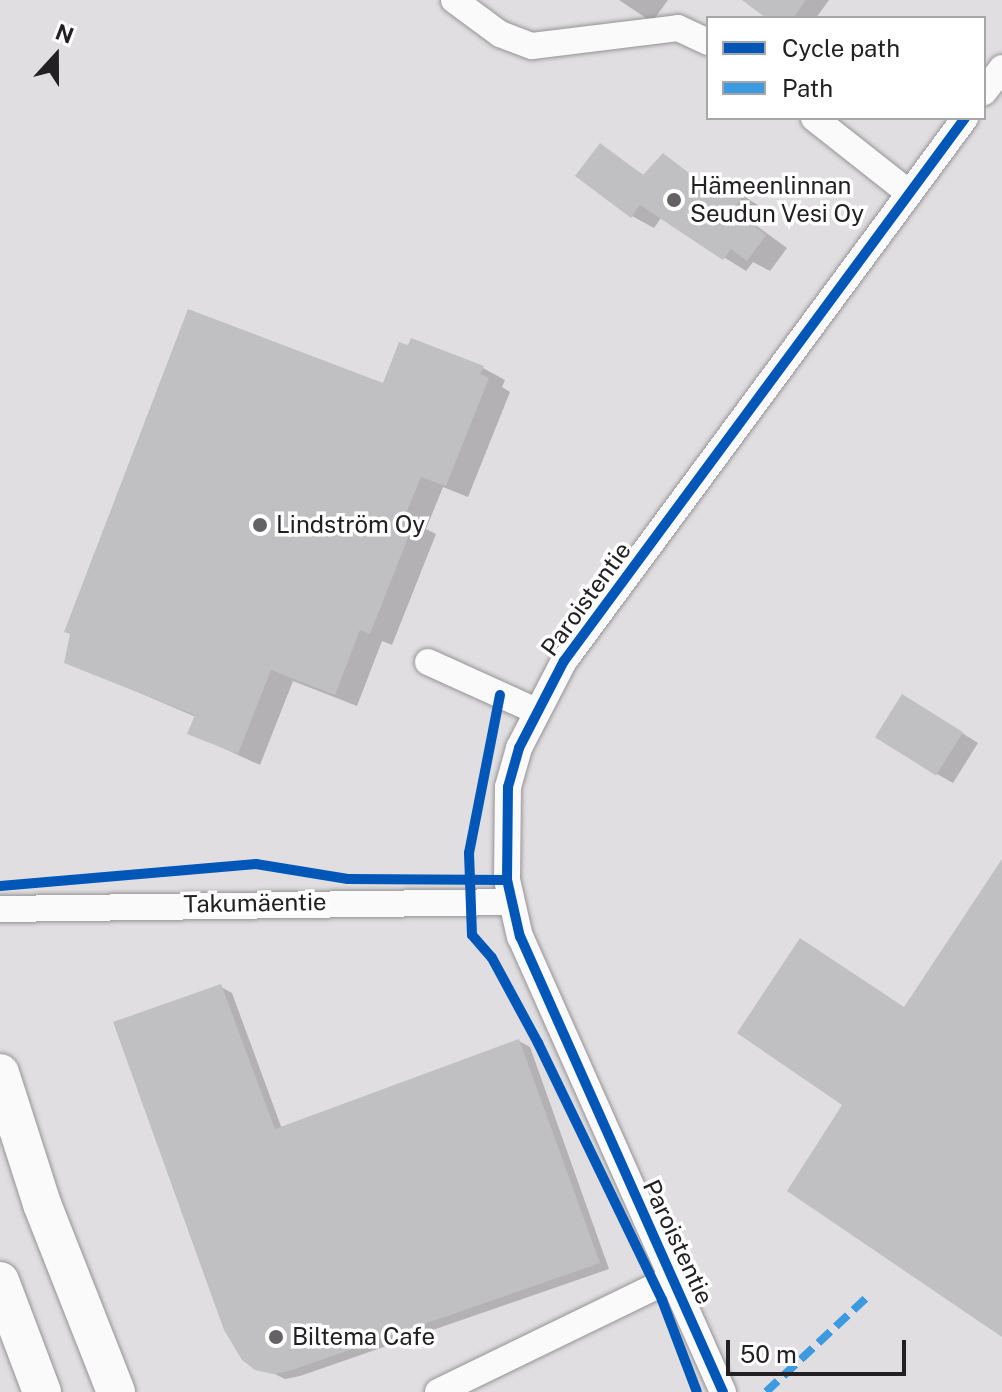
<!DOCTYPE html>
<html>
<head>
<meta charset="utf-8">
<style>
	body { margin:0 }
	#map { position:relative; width:1002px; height:1392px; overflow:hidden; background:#e0dee0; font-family:"Public Sans",sans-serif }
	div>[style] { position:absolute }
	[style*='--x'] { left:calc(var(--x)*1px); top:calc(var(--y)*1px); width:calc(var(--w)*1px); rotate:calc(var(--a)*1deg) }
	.shadow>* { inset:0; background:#0003 }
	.building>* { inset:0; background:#c0bfc1; transform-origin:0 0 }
	.roads { filter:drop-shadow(0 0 2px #969496) drop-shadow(0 0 2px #969496) }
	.minor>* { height:26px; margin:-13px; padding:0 13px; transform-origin:13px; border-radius:13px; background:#fafafa }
	.highway>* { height:38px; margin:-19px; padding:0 19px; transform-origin:19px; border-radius:19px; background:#fafafa }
	.quiet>* { height:8px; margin-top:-4px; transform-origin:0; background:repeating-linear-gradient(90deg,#3c9be0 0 16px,transparent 0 24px) }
	.cycleway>* { height:10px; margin:-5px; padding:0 5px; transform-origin:5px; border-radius:5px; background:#0057b8 }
	.dots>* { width:22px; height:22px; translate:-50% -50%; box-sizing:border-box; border:4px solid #fff; border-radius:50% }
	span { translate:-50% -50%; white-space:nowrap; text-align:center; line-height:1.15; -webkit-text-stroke:7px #fff; paint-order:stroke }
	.poi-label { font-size:24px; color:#222022 }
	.left { translate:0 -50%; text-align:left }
	.street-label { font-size:24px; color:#222022 }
	.legend { position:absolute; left:706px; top:16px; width:280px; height:104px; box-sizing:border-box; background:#fff; border:2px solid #a7a6a7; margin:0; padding:10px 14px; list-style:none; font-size:24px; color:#222022 }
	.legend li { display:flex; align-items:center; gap:16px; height:40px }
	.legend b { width:40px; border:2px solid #a7a6a7 }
	.north { position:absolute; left:16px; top:16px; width:80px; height:80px; -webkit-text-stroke:6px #fff; paint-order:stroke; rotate:21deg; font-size:22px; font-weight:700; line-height:32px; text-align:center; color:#222022 }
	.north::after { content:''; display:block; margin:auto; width:28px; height:36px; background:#222022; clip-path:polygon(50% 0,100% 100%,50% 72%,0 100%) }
	.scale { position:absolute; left:726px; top:1340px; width:180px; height:36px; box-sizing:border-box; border:4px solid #222022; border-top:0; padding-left:10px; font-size:24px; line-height:28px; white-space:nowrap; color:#222022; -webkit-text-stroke:6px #fff; paint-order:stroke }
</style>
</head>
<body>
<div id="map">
	<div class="shadow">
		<i style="clip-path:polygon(619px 0,668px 0,652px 22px)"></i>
		<i style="clip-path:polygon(763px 0,829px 0,816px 18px,769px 18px)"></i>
		<i style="clip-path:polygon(600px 146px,645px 176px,663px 156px,714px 190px,720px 181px,764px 209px,754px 224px,787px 248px,770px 271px,753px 262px,746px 271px,661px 218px,654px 228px,632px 216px)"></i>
		<i style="clip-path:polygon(483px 368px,505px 380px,502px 387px,510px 392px,468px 497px,443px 487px,426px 529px,436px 534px,392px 645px,382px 641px,357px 706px,293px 681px,260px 765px,190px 733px,196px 717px,67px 662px,72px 634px,384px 385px)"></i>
		<i style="clip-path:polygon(919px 706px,978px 743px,953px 783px,937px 774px)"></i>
		<i style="clip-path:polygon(221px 987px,232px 993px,282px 1129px,519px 1041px,530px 1047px,609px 1269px,300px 1376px,285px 1379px,256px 1365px)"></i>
	</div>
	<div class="building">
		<i style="clip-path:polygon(742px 0,806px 0,793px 18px,766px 18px)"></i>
		<i style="clip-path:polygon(600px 143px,643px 175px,663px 153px,711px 190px,720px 178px,744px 195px,733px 210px,766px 235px,747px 261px,731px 249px,723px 260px,640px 205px,631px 218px,575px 176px)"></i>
		<i style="clip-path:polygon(188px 309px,383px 383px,399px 342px,408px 345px,411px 338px,484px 366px,480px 374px,489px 378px,446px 486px,421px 477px,405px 516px,415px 520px,370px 634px,360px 630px,335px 695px,271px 670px,238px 754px,187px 734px,195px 715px,64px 663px,70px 634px,64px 632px)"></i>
		<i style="left:902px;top:694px;width:72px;height:51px;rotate:32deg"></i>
		<i style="clip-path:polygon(1002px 859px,1002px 1337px,787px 1191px,842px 1105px,737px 1033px,800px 938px,904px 1007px)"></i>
		<i style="clip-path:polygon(221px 984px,275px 1129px,519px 1039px,600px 1263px,289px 1371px,273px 1374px,255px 1370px,242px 1360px,224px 1330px,113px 1022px)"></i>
	</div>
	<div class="roads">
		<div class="minor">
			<i style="--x:454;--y:0;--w:57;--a:36.5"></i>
			<i style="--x:500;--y:34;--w:34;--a:21"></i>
			<i style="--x:532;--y:46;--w:147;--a:-7"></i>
			<i style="--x:678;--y:28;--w:33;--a:25"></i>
			<i style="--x:984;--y:92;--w:30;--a:-53"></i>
			<i style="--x:814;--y:118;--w:121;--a:38.3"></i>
			<i style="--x:428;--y:662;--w:119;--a:24.4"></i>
			<i style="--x:0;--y:909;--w:511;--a:-0.78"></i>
			<i style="--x:438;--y:1392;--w:261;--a:-25.9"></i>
			<i style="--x:723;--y:1392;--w:498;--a:-114"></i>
			<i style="--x:520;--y:937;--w:58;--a:-102.8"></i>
			<i style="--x:507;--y:880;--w:93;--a:-89.4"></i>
			<i style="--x:508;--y:787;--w:41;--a:-74.2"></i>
			<i style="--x:519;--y:748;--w:98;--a:-62.7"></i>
			<i style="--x:564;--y:661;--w:675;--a:-53.55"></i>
		</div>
		<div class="highway">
			<i style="--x:0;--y:1073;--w:138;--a:72.2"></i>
			<i style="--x:42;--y:1204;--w:202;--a:68.5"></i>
			<i style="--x:0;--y:1281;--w:119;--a:69.3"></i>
		</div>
	</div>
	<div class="quiet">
		<i style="--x:766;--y:1392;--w:139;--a:-43.2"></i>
	</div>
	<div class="cycleway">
		<i style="--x:500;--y:695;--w:161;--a:101.1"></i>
		<i style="--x:469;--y:853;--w:82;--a:87.9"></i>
		<i style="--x:472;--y:935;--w:30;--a:49"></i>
		<i style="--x:492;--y:958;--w:97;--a:61.6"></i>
		<i style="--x:538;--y:1043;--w:285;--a:64.2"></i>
		<i style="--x:662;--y:1300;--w:98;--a:69.2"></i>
		<i style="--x:0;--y:886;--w:257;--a:-4.9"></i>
		<i style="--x:256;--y:864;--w:93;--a:9.3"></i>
		<i style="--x:348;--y:879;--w:159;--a:0.4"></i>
		<i style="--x:723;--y:1392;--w:498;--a:-114"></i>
		<i style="--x:520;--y:937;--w:58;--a:-102.8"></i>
		<i style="--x:507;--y:880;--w:93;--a:-89.4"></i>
		<i style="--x:508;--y:787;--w:41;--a:-74.2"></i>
		<i style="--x:519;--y:748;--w:98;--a:-62.7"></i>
		<i style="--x:564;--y:661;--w:675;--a:-53.55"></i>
	</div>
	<div class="dots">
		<i style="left:674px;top:200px;background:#646264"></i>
		<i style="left:260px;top:525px;background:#646264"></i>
		<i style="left:276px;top:1337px;background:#646264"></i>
	</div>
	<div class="poi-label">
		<span class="left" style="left:690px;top:200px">Hämeenlinnan<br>Seudun Vesi Oy</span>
		<span class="left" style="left:276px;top:525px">Lindström Oy</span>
		<span class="left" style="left:292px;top:1337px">Biltema Cafe</span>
	</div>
	<div class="street-label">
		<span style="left:586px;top:599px;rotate:-54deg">Paroistentie</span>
		<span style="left:255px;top:903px;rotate:-1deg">Takumäentie</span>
		<span style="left:678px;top:1242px;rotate:65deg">Paroistentie</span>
	</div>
	<ul class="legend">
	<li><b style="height:10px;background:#0057b8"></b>Cycle path</li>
	<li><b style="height:10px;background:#3c9be0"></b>Path</li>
	</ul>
	<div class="north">N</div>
	<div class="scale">50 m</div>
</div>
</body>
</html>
